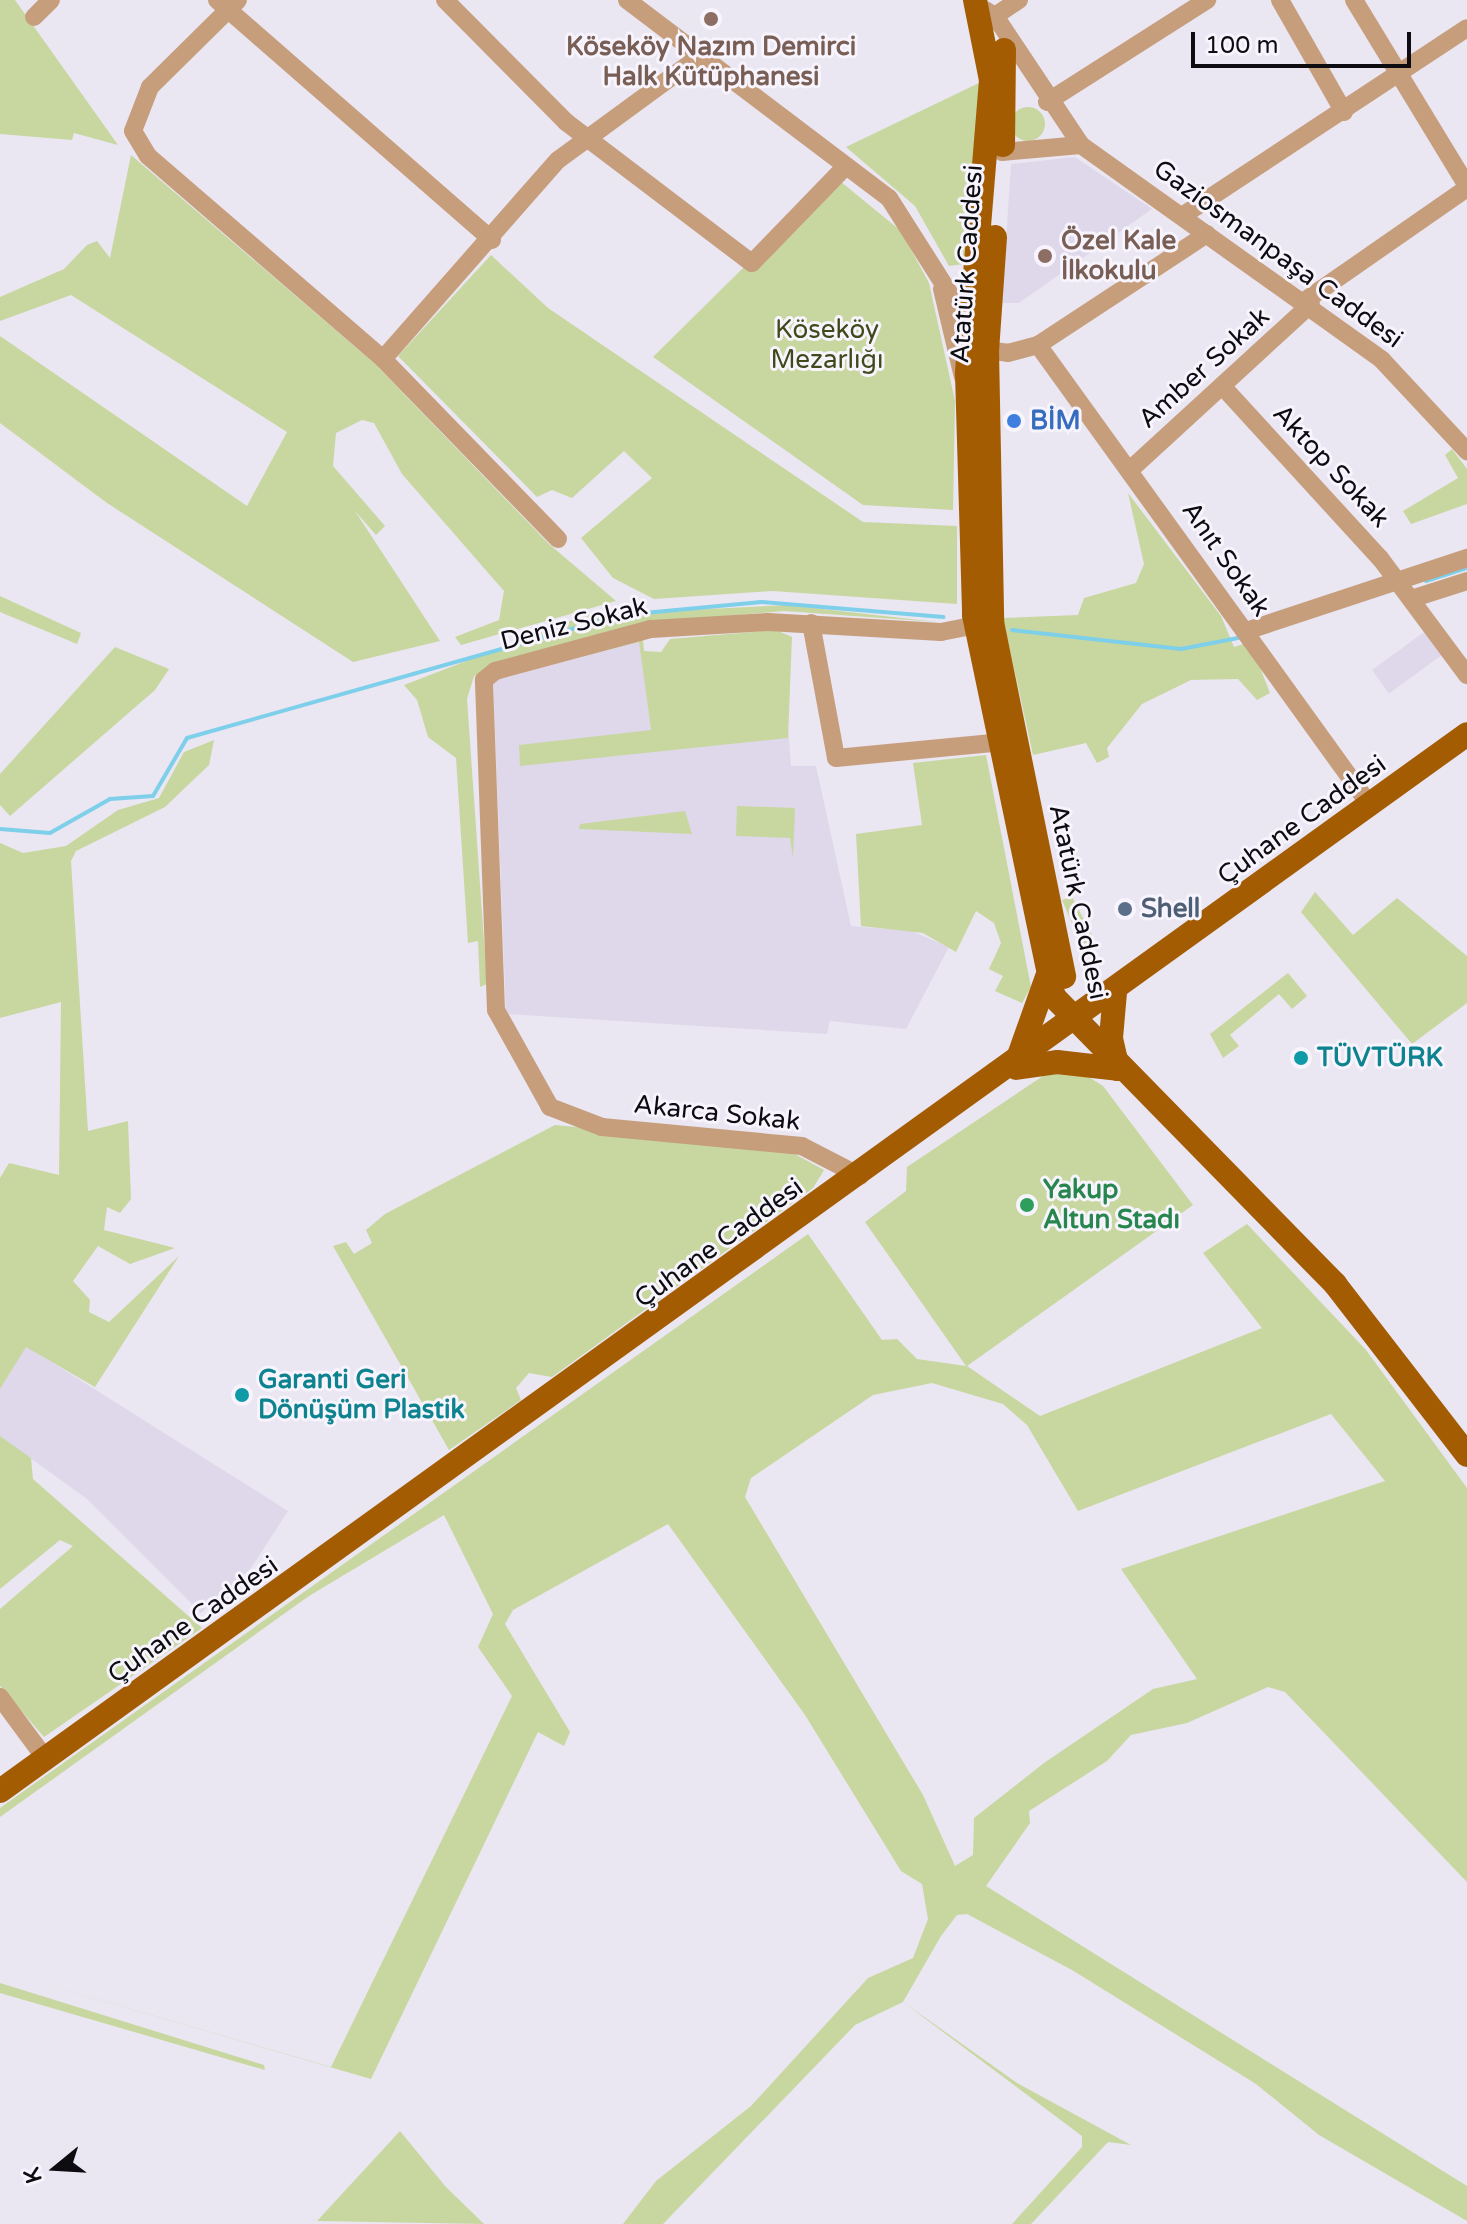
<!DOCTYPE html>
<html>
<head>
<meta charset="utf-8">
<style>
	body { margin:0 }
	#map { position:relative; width:1467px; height:2224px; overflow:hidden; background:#eae6f2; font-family:"Varela Round",sans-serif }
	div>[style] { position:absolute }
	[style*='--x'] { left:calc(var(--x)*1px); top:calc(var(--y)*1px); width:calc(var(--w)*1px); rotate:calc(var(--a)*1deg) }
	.built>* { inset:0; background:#dfd8eb; transform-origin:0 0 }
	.green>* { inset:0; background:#c8d79f }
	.round { border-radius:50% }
	.stream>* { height:4px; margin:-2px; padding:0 2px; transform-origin:2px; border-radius:2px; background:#7dcfea }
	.minor>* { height:18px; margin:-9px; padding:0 9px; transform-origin:9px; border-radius:9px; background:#c69e7c }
	.major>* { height:24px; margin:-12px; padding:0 12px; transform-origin:12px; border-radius:12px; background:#a45c03 }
	.dots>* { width:22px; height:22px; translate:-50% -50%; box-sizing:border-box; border:4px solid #f7f4fd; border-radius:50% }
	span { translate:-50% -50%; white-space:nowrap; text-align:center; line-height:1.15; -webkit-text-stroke:6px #f7f4fd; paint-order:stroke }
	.education-label { font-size:26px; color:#785e54; font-weight:700 }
	.left { translate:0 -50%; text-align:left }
	.street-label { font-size:26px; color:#0d0c10 }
	.park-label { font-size:26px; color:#3f4a1a }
	.shop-label { font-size:26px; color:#366cbe; font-weight:700 }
	.service-label { font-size:26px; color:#4e5e75; font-weight:700 }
	.culture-label { font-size:26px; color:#0d838f; font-weight:700 }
	.leisure-label { font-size:26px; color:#27864d; font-weight:700 }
	.north { position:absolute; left:16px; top:2128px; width:80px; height:80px; -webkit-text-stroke:6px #f7f4fd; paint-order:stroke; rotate:252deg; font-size:22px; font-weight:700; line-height:32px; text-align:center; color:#0d0c10 }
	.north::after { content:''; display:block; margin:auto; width:28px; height:36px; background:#0d0c10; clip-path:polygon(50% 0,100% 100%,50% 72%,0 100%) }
	.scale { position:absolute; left:1191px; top:32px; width:220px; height:36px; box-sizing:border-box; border:4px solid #0d0c10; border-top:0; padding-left:10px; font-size:24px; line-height:28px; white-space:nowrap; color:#0d0c10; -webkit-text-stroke:6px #f7f4fd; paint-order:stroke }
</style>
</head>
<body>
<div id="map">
	<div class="built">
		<i style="clip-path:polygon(1075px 157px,1152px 209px,1019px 303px,1002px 303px,1011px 164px)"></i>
		<i style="left:1427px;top:630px;width:29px;height:68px;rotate:54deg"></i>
		<i style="clip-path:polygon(639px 637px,651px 730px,788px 727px,791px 766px,816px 766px,851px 926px,911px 931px,949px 947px,906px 1029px,830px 1021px,827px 1034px,506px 1014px,493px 679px)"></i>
		<i style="clip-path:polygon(26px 1346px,288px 1511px,251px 1568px,201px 1613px,87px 1499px,0 1436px,0 1389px)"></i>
	</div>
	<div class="green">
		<i style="clip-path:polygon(0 0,15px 0,118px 145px,74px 133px,72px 140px,0 134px)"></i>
		<i style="clip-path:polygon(981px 82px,964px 264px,949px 266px,915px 206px,846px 147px)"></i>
		<i class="round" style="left:1011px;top:107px;width:34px;height:34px"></i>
		<i style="clip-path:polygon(131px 155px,375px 364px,549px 544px,616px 601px,461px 645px,455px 637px,499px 620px,504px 591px,402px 474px,374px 423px,362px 420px,336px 433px,333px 466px,385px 526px,376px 535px,355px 511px,440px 641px,353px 662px,107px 503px,0 423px,0 336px,247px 506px,287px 432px,71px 295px,0 321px,0 297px,64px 269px,87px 245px,97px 241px,110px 258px)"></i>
		<i style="clip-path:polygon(835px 177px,901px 231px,929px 283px,955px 401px,953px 510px,863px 505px,653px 357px)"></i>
		<i style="clip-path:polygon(491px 255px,548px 308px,863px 522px,957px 526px,957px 604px,773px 591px,654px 599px,613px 578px,581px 538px,652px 478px,624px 451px,572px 498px,552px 490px,537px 497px,398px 356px)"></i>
		<i style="clip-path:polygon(1452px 449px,1467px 469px,1467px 504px,1411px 524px,1403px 511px,1458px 478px,1445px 455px)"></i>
		<i style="clip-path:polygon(1128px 493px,1221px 616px,1234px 647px,1250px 642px,1270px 693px,1257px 700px,1238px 679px,1191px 680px,1142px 704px,1107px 748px,1109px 757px,1097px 763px,1086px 743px,1033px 755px,1003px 618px,1078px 615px,1084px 598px,1136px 583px,1144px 564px)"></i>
		<i style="clip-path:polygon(0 596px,81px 633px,77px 644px,0 612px)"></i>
		<i style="clip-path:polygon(787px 605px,937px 622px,784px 611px,635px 624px,474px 676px,467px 699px,487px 984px,480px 987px,478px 941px,468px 943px,456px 758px,428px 737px,417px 700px,404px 685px,586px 615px)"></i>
		<i style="clip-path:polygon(776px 630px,792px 637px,788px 738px,520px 766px,519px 745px,651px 730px,639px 642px,493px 679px,626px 637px,643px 639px,644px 651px,661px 652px,670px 639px)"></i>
		<i style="clip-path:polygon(115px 647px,169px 669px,155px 690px,10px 816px,0 805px,0 774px)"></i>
		<i style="clip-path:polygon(214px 740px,209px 765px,165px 807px,76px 851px,71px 861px,88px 1131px,128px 1121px,131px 1199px,120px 1213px,107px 1207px,104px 1230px,175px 1248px,130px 1264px,98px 1246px,73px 1281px,90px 1300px,89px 1312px,109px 1322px,179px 1256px,95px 1387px,26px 1347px,0 1389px,0 1178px,9px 1163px,59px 1175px,61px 1002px,0 1018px,0 843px,23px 853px,66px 846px,118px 810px,159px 798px,184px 752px)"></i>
		<i style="clip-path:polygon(986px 755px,1031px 987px,1022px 1003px,995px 991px,1003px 976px,989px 969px,1001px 943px,994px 923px,976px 911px,956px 952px,923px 933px,861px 926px,856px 834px,922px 825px,913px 763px)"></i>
		<i style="clip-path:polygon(737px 806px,795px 808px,793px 858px,790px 838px,736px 836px)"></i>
		<i style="clip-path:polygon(685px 811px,692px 834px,579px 829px,580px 824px)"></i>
		<i style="clip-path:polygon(1315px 892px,1353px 935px,1397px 898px,1467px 956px,1467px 1003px,1412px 1044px,1301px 912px)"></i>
		<i style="clip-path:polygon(1072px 897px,1092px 935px,1085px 953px,1062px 900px)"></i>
		<i style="clip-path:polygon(1288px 973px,1307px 996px,1292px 1009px,1279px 994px,1230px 1035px,1239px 1046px,1223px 1058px,1210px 1034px)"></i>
		<i style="clip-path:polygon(evenodd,1049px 1072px,1084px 1074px,1103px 1086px,1193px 1205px,967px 1366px,1040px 1416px,1262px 1328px,1203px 1253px,1247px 1224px,1366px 1350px,1467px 1488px,1467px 1882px,1285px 1692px,1268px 1687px,1187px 1723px,1131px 1735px,1107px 1761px,1029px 1811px,1030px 1823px,986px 1886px,1467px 2186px,1467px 2221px,1319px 2135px,1256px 2084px,1072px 1970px,967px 1914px,957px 1915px,941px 1936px,903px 2002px,1017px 2083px,1131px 2145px,1108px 2142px,1031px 2224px,1012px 2224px,1082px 2147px,1082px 2136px,903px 2002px,855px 2025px,663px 2224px,623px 2224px,656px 2181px,751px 2106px,868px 1978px,913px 1958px,928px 1919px,922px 1884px,901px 1871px,805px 1715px,668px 1524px,513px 1610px,505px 1624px,570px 1732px,564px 1746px,538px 1732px,371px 2079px,0 1971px,331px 2067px,512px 1696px,478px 1647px,493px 1614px,444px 1515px,309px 1596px,0 1817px,0 1808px,808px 1234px,882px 1340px,897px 1339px,917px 1359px,966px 1366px,865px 1222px,906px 1191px,907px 1167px,1049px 1072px,932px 1383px,1003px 1404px,1027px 1425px,1078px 1511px,1331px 1414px,1385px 1481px,1121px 1569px,1197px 1679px,1153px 1689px,1044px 1763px,974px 1818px,973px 1855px,955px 1866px,923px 1795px,745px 1497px,751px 1478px,873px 1395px,932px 1383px)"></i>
		<i style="clip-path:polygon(555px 1125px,782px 1147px,824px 1170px,813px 1188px,552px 1377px,529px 1373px,516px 1388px,521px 1400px,449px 1450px,333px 1246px,346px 1242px,354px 1254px,372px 1243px,366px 1230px,385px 1214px)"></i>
		<i style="clip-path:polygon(0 1436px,31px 1458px,33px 1479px,202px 1628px,44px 1737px,0 1686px,0 1609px,73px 1546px,60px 1540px,0 1589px)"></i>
		<i style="clip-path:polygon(0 1983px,264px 2065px,265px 2070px,0 1993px)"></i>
		<i style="clip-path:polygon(400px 2131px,445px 2186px,484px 2224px,317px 2221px)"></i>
	</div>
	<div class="stream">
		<i style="--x:1426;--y:581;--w:43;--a:-17.6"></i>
		<i style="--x:1012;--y:630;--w:170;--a:6.4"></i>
		<i style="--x:1181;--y:649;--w:58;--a:-10.9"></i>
		<i style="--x:0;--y:829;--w:50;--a:4.6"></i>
		<i style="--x:50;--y:833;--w:69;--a:-29.5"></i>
		<i style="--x:110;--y:799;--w:43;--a:-4"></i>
		<i style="--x:153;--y:796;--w:67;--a:-59.6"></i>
		<i style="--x:187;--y:738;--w:453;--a:-15.8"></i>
		<i style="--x:623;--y:615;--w:139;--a:-5.4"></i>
		<i style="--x:761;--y:602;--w:183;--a:4.7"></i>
	</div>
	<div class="minor">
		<i style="--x:217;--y:0;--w:365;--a:41.1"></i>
		<i style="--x:238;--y:0;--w:124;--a:135.3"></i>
		<i style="--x:150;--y:87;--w:47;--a:111.1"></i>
		<i style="--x:133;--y:131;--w:29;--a:59"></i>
		<i style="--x:148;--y:156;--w:311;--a:40.8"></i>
		<i style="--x:383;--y:359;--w:265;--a:-48.7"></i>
		<i style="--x:558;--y:160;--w:171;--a:-36.2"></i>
		<i style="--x:445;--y:0;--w:172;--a:45.2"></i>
		<i style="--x:566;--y:122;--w:233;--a:37.2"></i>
		<i style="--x:752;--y:263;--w:135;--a:-45.9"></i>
		<i style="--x:627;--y:0;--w:328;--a:37.1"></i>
		<i style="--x:889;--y:198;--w:120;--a:57.6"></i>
		<i style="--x:953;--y:299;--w:32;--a:13"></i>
		<i style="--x:1280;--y:0;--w:129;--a:60.3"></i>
		<i style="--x:1354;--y:0;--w:218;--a:58.7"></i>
		<i style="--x:985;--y:10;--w:12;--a:31"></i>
		<i style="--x:995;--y:16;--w:29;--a:-34"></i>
		<i style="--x:995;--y:16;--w:155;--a:56.3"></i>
		<i style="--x:1081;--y:145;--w:370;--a:35.5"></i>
		<i style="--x:1382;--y:360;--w:125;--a:47"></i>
		<i style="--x:34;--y:17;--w:24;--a:-45"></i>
		<i style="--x:1047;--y:102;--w:190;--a:-32.5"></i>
		<i style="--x:1002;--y:152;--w:79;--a:-5.1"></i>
		<i style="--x:1182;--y:216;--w:341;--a:-33.4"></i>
		<i style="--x:942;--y:289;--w:90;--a:76.6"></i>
		<i style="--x:1306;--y:300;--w:196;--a:-34.8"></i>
		<i style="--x:1038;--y:345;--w:566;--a:54.2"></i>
		<i style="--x:977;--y:349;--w:31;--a:7"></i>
		<i style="--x:1008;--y:353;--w:31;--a:-15"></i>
		<i style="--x:1038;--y:345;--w:202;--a:-33.3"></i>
		<i style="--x:383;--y:359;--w:251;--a:45.8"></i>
		<i style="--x:1224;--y:388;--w:231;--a:47.5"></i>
		<i style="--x:1380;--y:558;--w:146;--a:53.4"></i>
		<i style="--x:1131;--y:469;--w:244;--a:-42.5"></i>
		<i style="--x:1411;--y:599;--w:59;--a:-17.8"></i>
		<i style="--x:811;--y:623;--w:137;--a:79.5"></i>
		<i style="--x:836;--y:758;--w:178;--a:-5.5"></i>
		<i style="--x:1246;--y:631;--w:233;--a:-18.3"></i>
		<i style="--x:860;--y:1176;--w:65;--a:-152.7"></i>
		<i style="--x:802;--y:1146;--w:201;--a:-174.6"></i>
		<i style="--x:602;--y:1127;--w:56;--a:-159"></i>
		<i style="--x:550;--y:1107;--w:111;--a:-119.1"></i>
		<i style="--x:496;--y:1010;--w:330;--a:-92.1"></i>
		<i style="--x:484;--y:680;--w:14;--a:-39"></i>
		<i style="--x:495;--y:671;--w:162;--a:-15.1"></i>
		<i style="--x:651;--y:629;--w:117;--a:-3.4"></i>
		<i style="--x:768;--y:622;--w:173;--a:3.3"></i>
		<i style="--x:941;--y:632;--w:46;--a:-11.3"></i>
		<i style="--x:0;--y:1697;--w:76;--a:53.6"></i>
	</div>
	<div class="major">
		<i style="--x:975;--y:0;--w:82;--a:78.7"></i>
		<i style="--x:991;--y:80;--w:295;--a:94.7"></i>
		<i style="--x:967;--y:374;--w:241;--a:88.3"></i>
		<i style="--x:974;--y:615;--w:390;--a:78.2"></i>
		<i style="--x:1054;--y:997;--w:402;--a:45.6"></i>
		<i style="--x:1335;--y:1284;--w:216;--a:52.3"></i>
		<i style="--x:1003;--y:145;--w:95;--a:-89.4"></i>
		<i style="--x:995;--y:237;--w:113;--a:94"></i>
		<i style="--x:987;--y:350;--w:272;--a:88.9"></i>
		<i style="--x:992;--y:622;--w:362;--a:78.5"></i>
		<i style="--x:1016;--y:1064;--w:92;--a:-70.4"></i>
		<i style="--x:1016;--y:1068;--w:41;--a:-8.3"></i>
		<i style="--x:1057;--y:1062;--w:61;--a:6.5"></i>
		<i style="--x:1118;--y:1069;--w:32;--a:-103"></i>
		<i style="--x:1111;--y:1038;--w:46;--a:-85"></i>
		<i style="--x:0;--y:1791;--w:1808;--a:-35.77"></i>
	</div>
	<div class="dots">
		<i style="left:711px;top:19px;background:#8d6e63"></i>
		<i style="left:1045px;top:256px;background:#8d6e63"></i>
		<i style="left:1014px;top:421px;background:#3f7fe0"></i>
		<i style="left:1125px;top:909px;background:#5c6f8a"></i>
		<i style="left:1301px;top:1058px;background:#0f9aa8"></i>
		<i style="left:1027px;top:1205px;background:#2e9e5b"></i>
		<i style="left:242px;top:1395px;background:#0f9aa8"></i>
	</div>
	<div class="education-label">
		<span style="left:711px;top:62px">Köseköy Nazım Demirci<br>Halk Kütüphanesi</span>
		<span class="left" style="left:1061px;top:256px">Özel Kale<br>İlkokulu</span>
	</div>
	<div class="street-label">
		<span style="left:1278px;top:254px;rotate:36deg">Gaziosmanpaşa Caddesi</span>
		<span style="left:967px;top:264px;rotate:-86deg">Atatürk Caddesi</span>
		<span style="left:1204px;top:368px;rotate:-42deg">Amber Sokak</span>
		<span style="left:1331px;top:466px;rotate:47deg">Aktop Sokak</span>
		<span style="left:1226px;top:559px;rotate:55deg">Anıt Sokak</span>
		<span style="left:574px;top:624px;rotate:-14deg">Deniz Sokak</span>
		<span style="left:1302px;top:820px;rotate:-36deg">Çuhane Caddesi</span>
		<span style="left:1078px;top:902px;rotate:78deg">Atatürk Caddesi</span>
		<span style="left:717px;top:1113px;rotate:6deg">Akarca Sokak</span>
		<span style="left:719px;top:1243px;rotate:-36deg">Çuhane Caddesi</span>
		<span style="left:193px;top:1620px;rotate:-35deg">Çuhane Caddesi</span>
	</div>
	<div class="park-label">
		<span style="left:827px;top:345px">Köseköy<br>Mezarlığı</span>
	</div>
	<div class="shop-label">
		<span class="left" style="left:1030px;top:421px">BİM</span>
	</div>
	<div class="service-label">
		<span class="left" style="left:1141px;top:909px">Shell</span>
	</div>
	<div class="culture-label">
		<span class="left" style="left:1317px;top:1058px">TÜVTÜRK</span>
		<span class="left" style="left:258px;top:1395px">Garanti Geri<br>Dönüşüm Plastik</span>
	</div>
	<div class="leisure-label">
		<span class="left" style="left:1043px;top:1205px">Yakup<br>Altun Stadı</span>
	</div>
	<div class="north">K</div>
	<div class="scale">100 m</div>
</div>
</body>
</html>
